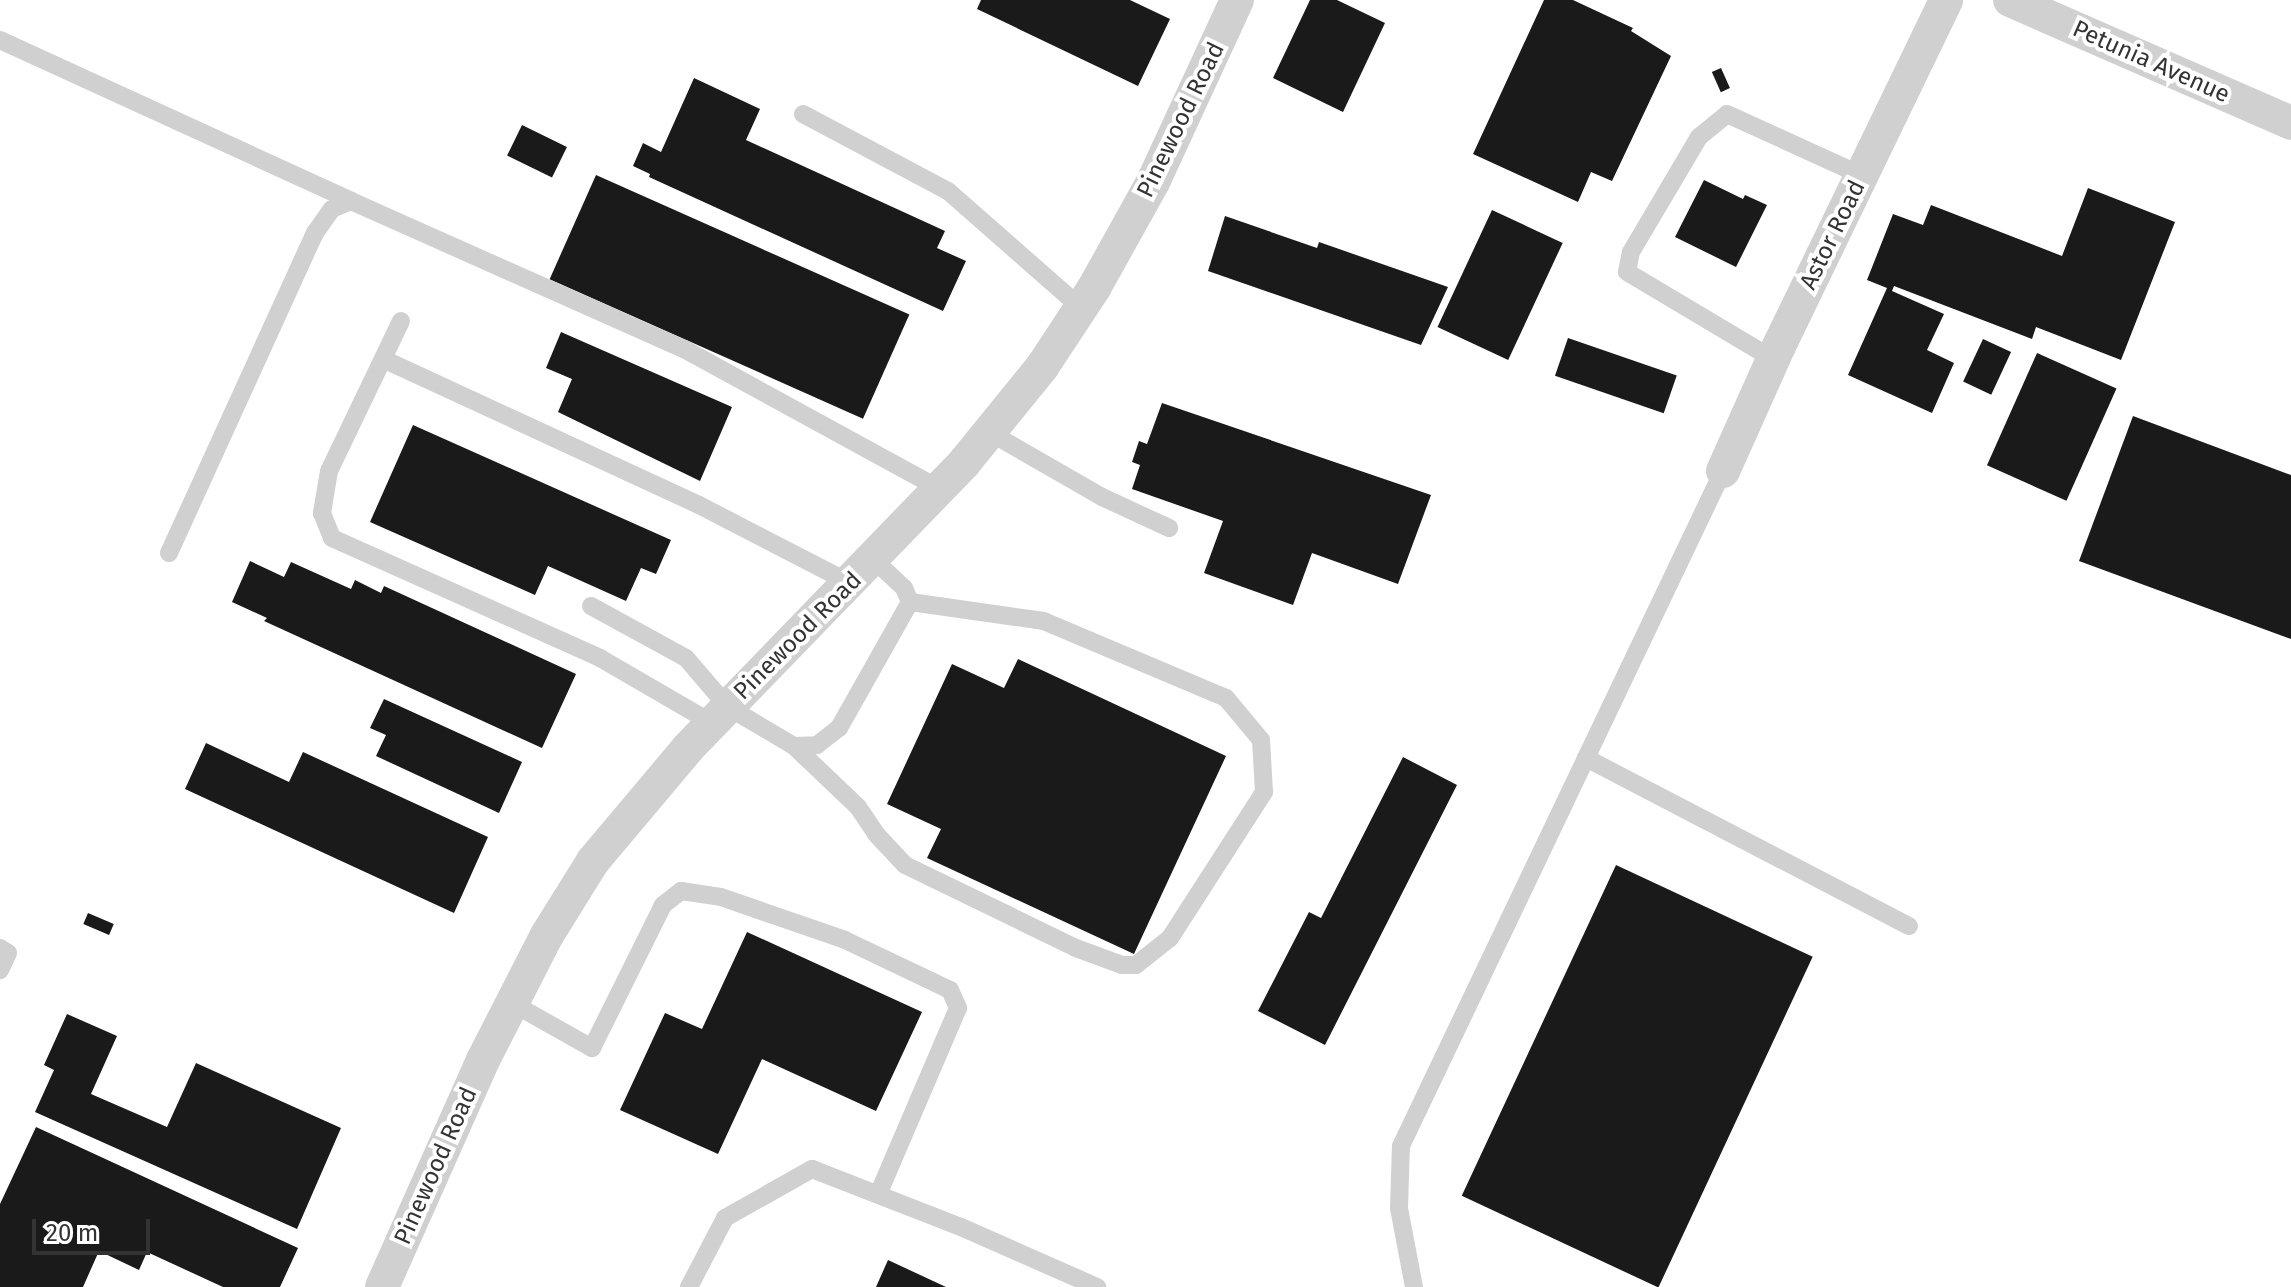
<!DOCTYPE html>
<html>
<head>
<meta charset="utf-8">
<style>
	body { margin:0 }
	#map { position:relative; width:2291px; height:1287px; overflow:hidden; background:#fff; font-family:"Fira Sans",sans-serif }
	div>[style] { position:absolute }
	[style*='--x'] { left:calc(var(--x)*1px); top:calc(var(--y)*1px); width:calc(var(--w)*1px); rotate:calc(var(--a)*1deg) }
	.building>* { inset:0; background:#1a1a1a; transform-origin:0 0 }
	.lane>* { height:18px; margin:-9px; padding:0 9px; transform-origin:9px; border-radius:9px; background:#d0d0d0 }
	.street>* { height:34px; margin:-17px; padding:0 17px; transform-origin:17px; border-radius:17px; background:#d0d0d0 }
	span { translate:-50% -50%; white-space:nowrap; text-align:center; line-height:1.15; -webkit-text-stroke:8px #fff; paint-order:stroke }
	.street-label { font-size:24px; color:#333 }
	.scale { position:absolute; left:32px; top:1219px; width:118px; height:36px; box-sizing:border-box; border:4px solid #333; border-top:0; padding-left:10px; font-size:24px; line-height:28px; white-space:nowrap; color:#333; -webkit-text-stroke:6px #fff; paint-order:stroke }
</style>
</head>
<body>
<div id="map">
	<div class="building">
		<i style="clip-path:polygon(981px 0,1130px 0,1170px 19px,1138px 86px,977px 9px)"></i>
		<i style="clip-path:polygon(1310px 0,1337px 0,1385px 23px,1343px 112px,1273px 78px)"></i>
		<i style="clip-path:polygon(1544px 0,1573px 0,1633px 28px,1631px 31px,1671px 56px,1612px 181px,1591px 172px,1578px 202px,1473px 154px)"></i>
		<i style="left:1721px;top:68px;width:22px;height:10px;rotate:66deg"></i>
		<i style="clip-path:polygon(694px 78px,760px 109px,746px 140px,945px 231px,937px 248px,966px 261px,943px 311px,649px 177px,650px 174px,633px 166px,643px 143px,661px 152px)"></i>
		<i style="left:522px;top:125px;width:50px;height:34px;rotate:26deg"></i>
		<i style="left:596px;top:175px;width:343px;height:114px;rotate:24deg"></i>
		<i style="clip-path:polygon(1704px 180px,1743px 199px,1745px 195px,1767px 205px,1736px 267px,1675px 237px)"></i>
		<i style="clip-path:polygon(2088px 188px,2175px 222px,2121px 360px,2036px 327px,2032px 339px,1894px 286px,1892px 291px,1944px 314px,1927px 350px,1954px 363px,1932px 413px,1848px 375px,1887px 288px,1867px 280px,1893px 214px,1923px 225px,1931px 205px,2062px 256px)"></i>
		<i style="left:1492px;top:210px;width:78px;height:129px;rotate:25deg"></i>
		<i style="clip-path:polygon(1225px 216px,1317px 248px,1319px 242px,1448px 287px,1421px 345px,1208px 271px)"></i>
		<i style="clip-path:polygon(561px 332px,732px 407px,700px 481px,558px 412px,572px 379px,546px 368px)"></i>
		<i style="left:1568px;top:338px;width:115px;height:40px;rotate:19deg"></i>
		<i style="left:1983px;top:339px;width:31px;height:47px;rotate:25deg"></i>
		<i style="left:2037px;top:353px;width:87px;height:123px;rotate:24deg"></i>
		<i style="clip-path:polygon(1162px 403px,1431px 495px,1398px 584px,1312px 553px,1293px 605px,1204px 573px,1223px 521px,1132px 489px,1140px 465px,1132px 462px,1139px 441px,1147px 444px)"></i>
		<i style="clip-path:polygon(2133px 416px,2291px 475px,2291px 639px,2079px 561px)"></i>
		<i style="clip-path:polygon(413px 425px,671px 540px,656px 574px,641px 568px,626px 601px,548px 566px,535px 595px,370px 522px)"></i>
		<i style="clip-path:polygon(250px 561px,284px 577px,291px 562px,351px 589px,355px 580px,381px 593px,384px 586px,576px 674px,542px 748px,264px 621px,267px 618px,232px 602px)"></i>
		<i style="clip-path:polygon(1018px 659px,1226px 756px,1134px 954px,927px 858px,941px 829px,887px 804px,952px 664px,1004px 688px)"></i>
		<i style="clip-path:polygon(384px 699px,522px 762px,499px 813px,376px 756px,386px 735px,370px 728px)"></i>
		<i style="clip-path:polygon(206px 743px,289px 782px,303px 752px,488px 837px,454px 913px,185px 789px)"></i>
		<i style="clip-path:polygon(1403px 757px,1457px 785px,1325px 1045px,1258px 1011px,1309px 912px,1321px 918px)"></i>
		<i style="left:1616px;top:865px;width:217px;height:365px;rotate:25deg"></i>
		<i style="left:88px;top:913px;width:28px;height:12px;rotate:23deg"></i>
		<i style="clip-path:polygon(747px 932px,922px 1012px,876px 1111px,762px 1059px,718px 1154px,620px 1110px,665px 1013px,702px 1029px)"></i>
		<i style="clip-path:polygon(67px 1014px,117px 1036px,91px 1094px,167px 1127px,196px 1063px,341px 1128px,297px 1229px,35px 1112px,54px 1070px,44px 1065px)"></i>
		<i style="clip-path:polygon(36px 1127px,298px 1248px,280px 1287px,223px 1287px,147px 1252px,139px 1270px,99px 1251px,83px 1287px,0 1287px,0 1204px)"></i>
		<i style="clip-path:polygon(888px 1260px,946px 1287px,876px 1287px)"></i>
	</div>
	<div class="lane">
		<i style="--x:0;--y:40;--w:386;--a:24.6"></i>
		<i style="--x:803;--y:114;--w:164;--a:28"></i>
		<i style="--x:948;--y:191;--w:177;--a:41.3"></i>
		<i style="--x:401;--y:321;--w:166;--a:115.6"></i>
		<i style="--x:329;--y:471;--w:43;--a:99.5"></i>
		<i style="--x:322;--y:513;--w:27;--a:68"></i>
		<i style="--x:332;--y:538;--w:294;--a:24.1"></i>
		<i style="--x:600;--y:658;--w:129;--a:30.1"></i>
		<i style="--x:383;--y:359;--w:348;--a:24.8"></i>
		<i style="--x:699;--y:505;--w:170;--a:27.3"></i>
		<i style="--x:1773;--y:359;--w:170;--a:-149.2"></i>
		<i style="--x:1627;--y:272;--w:20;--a:-79"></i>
		<i style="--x:1631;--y:252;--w:134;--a:-59.4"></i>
		<i style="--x:1699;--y:137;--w:36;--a:-39"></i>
		<i style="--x:1727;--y:114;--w:147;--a:24.5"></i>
		<i style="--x:989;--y:432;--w:130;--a:29.9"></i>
		<i style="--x:1102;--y:497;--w:74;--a:24.8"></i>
		<i style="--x:169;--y:553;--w:352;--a:-65.5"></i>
		<i style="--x:315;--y:233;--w:29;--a:-55"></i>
		<i style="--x:332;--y:209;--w:21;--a:-23"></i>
		<i style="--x:351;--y:201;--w:364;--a:24"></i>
		<i style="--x:684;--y:349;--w:292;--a:28.7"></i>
		<i style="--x:591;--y:606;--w:108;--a:28.7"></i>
		<i style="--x:686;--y:658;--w:65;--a:49.4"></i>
		<i style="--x:728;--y:707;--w:77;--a:30.6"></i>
		<i style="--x:794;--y:746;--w:23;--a:-2"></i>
		<i style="--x:817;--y:745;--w:28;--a:-38"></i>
		<i style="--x:839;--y:728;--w:145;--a:-60.6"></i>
		<i style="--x:910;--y:602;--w:15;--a:-113"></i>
		<i style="--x:904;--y:588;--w:41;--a:-137"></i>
		<i style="--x:794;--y:746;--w:88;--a:43.6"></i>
		<i style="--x:858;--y:807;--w:32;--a:56"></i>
		<i style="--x:876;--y:834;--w:42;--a:46.9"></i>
		<i style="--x:905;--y:865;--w:190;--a:25.9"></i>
		<i style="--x:1076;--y:948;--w:49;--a:20.3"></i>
		<i style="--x:1122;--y:965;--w:14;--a:0"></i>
		<i style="--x:1136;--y:965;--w:43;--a:-38.5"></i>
		<i style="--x:1170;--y:938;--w:174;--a:-57.2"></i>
		<i style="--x:1264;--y:792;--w:52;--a:-93.3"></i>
		<i style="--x:1261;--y:740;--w:55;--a:-129.8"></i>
		<i style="--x:1226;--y:698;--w:198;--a:-157.1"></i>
		<i style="--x:1044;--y:621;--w:135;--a:-171.9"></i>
		<i style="--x:1586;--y:758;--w:364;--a:27.5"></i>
		<i style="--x:0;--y:948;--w:9;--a:32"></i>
		<i style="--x:8;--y:953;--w:19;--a:115"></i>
		<i style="--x:512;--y:1003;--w:92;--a:29.4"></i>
		<i style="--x:592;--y:1048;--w:160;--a:-63.6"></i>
		<i style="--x:663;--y:905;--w:23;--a:-38"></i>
		<i style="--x:681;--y:891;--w:40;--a:8.5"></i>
		<i style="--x:721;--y:897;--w:131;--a:19.1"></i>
		<i style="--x:845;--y:940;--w:116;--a:25.5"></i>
		<i style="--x:950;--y:990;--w:20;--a:66"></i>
		<i style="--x:958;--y:1008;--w:203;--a:113.2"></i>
		<i style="--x:689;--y:1287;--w:78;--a:-62.4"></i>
		<i style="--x:725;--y:1218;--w:100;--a:-29.4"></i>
		<i style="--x:812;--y:1169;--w:160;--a:21.3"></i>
		<i style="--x:961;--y:1227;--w:149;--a:23.8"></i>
		<i style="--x:1414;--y:1287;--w:80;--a:-100.8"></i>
		<i style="--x:1399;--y:1208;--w:62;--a:-88.2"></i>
		<i style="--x:1401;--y:1146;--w:748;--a:-64.5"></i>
	</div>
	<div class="street">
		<i style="--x:2010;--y:0;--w:307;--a:23.6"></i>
		<i style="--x:1723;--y:471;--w:137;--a:-65.9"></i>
		<i style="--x:1779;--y:346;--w:384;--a:-64.2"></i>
		<i style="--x:382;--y:1287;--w:248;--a:-66"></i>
		<i style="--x:483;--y:1060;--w:140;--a:-62.9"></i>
		<i style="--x:547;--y:935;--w:87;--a:-58.1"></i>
		<i style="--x:593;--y:861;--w:148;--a:-49.9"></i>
		<i style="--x:688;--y:748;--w:397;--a:-45.9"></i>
		<i style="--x:964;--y:463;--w:124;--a:-50.9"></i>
		<i style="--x:1042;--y:367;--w:95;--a:-56.6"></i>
		<i style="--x:1094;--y:288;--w:121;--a:-60.9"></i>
		<i style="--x:1153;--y:182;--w:200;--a:-65.2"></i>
	</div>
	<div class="street-label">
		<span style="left:2151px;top:62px;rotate:24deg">Petunia Avenue</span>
		<span style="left:1181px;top:120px;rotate:-64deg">Pinewood Road</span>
		<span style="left:1833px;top:235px;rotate:-64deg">Astor Road</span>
		<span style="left:798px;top:636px;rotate:-45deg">Pinewood Road</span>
		<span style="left:436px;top:1166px;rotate:-66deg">Pinewood Road</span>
	</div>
	<div class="scale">20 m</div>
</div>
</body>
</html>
